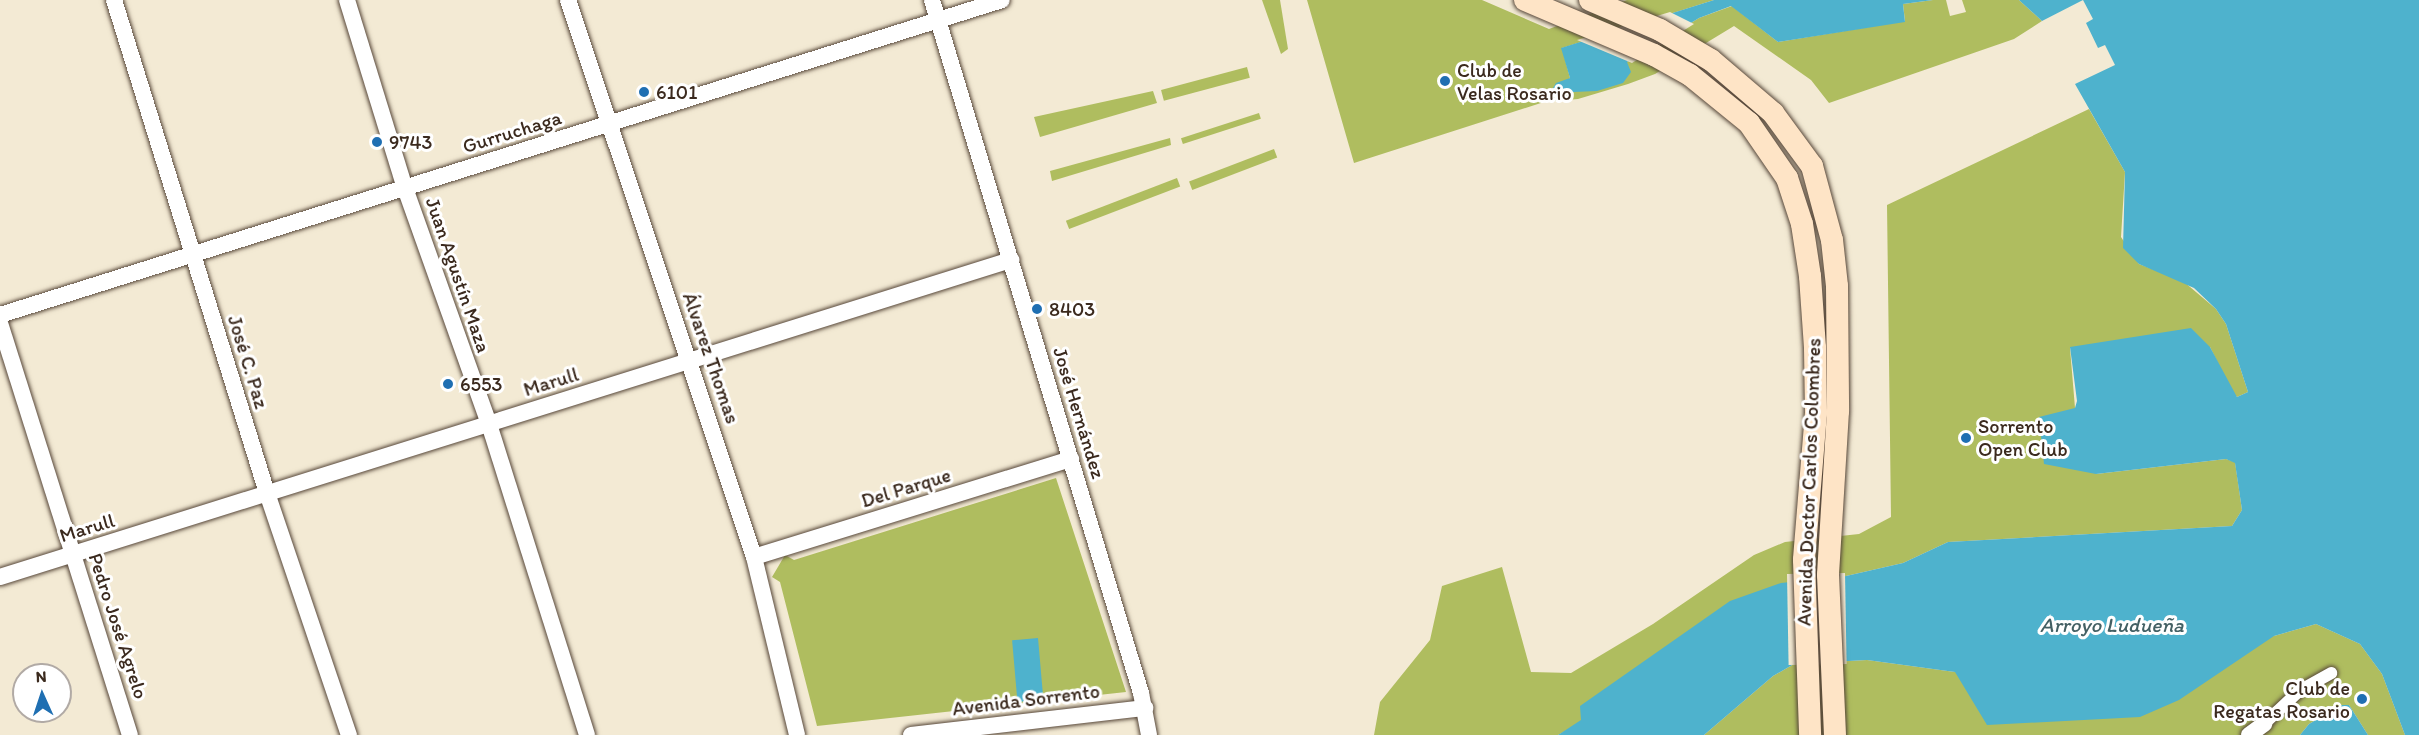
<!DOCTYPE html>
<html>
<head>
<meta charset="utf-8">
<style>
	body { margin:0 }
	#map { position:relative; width:2419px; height:735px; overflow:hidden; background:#f3ead4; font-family:Itim,sans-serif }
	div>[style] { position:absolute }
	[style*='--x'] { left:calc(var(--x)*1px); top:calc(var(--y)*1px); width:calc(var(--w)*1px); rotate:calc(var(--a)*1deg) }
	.green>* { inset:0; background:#afbd5f; transform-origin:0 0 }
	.water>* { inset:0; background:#4eb2cd; transform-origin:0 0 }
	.pier>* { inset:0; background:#f3ead4; transform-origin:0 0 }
	.roads { filter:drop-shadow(0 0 2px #574739) drop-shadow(0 0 2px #574739) }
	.pedestrian>* { height:12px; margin:-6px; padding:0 6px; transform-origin:6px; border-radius:6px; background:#fff }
	.minor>* { height:16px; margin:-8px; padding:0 8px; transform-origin:8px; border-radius:8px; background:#fff }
	.secondary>* { height:22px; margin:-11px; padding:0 11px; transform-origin:11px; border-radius:11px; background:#fee4c6 }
	.dots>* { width:16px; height:16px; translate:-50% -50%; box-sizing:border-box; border:3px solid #fff; border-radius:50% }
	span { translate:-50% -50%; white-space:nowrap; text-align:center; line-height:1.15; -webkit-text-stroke:6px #fff; paint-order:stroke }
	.poi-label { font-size:20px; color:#3b2a1e }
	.left { translate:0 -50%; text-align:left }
	.right { translate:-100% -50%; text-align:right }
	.street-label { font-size:20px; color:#3b2a1e }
	.water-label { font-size:21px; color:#436064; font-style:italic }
	.north { position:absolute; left:12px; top:663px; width:60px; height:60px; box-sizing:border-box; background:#fff; border:2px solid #b1aaa5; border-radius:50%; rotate:357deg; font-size:16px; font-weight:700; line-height:24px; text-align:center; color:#3b2a1e }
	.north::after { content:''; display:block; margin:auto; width:21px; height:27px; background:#1f6fb2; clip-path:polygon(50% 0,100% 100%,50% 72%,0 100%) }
</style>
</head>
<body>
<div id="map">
	<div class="green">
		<i style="clip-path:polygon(1262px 0,1280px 0,1288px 49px,1281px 54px)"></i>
		<i style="clip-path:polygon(1307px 0,1482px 0,1549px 29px,1627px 0,1714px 0,1562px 48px,1570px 78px,1551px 92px,1562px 95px,1627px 62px,1699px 18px,1732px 6px,1778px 42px,1905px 21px,1903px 4px,1933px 0,1946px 0,1950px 16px,1966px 12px,1962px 0,2019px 0,2042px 21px,2014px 39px,1829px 103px,1811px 80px,1734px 26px,1655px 74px,1628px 84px,1578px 99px,1544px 102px,1354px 163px)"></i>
		<i style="left:1247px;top:67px;width:11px;height:89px;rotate:75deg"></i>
		<i style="clip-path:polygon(1153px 91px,1157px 103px,1040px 137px,1034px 117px)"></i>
		<i style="clip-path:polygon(2089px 109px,2125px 172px,2121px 237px,2139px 264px,2183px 281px,2216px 309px,2226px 324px,2248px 392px,2237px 397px,2231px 390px,2210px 347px,2070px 348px,2075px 408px,2096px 474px,2226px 459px,2235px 462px,2242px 510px,2232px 526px,1948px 542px,1903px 563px,1846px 576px,1558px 735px,1374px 735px,1380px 702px,1430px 640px,1442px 586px,1502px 567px,1531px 672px,1571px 673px,1653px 624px,1754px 555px,1785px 542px,1859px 534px,1891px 517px,1887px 205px)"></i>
		<i style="left:1259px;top:113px;width:6px;height:82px;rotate:72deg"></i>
		<i style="clip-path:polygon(1170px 138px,1171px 145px,1052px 181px,1050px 171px)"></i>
		<i style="left:1274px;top:149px;width:9px;height:91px;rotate:69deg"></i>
		<i style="left:1177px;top:178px;width:9px;height:119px;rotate:69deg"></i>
		<i style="clip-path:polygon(1056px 478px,1126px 692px,817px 726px,780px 582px,772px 577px,785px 555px,794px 560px)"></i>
		<i style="clip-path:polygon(2316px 624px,2360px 644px,2382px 674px,2405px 735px,2368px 735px,2349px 705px,2342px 705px,2309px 724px,2300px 735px,1704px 735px,1773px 676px,1794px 664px,1867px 660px,1955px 672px,2274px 636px)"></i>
	</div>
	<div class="water">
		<i style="clip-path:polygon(1714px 0,1933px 0,1903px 4px,1905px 22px,1778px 42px,1731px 6px,1699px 18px,1627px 62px,1631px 72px,1623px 83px,1597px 91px,1550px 93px,1556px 83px,1570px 78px,1561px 48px)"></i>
		<i style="clip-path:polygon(2019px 0,2419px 0,2419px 735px,2405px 735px,2382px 674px,2360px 644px,2316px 624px,2274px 636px,2179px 700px,2140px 717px,1987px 725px,1955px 672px,1867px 660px,1794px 664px,1773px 676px,1704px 735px,1558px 735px,1581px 720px,1580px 706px,1730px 601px,1781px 583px,1846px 576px,1903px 563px,1948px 542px,2232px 526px,2242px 510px,2235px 463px,2226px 459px,2096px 474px,2044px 464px,2039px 417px,2075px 408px,2077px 401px,2070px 347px,2191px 328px,2210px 347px,2237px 397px,2248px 392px,2226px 324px,2216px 309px,2194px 288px,2139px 264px,2123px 248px,2125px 172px,2075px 84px,2115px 65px,2105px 45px,2098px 48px,2086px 23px,2093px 19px,2083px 0,2042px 21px)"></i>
		<i style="left:1038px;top:638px;width:62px;height:26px;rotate:85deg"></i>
		<i style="clip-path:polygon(2342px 705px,2349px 705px,2368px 735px,2300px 735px,2309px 724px)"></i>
	</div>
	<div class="pier">
		<i style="clip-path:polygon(1670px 12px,1694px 24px,1632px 63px,1577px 40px)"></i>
		<i style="left:1845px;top:573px;width:91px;height:58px;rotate:89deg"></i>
	</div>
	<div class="roads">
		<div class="pedestrian">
			<i style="--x:2264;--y:724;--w:48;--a:-43.3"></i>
			<i style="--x:2299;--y:691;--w:37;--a:-29"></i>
		</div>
		<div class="minor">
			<i style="--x:114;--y:0;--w:516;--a:72.76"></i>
			<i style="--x:267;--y:493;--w:256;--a:71.3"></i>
			<i style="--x:347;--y:0;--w:197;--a:72.9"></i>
			<i style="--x:405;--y:188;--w:251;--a:70.4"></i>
			<i style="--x:489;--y:424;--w:326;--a:72.5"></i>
			<i style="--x:568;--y:0;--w:587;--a:71.53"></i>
			<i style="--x:754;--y:557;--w:183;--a:76.4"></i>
			<i style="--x:932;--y:0;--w:724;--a:73.22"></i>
			<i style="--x:1141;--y:693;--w:43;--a:79.2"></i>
			<i style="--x:0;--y:315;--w:1050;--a:-17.45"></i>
			<i style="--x:0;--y:323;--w:432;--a:72.5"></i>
			<i style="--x:754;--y:557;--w:332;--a:-17.2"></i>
			<i style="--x:0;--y:577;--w:1060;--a:-17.41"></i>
			<i style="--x:911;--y:735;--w:236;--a:-6.6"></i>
			<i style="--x:2249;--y:735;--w:19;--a:-36"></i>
		</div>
		<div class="secondary">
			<i style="--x:1525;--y:0;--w:140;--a:23.1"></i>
			<i style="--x:1654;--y:55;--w:41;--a:29.1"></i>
			<i style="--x:1690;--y:75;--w:76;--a:39.1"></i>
			<i style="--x:1749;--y:123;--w:67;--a:55.4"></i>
			<i style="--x:1787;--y:178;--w:48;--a:71.9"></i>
			<i style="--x:1802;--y:224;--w:53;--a:81.3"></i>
			<i style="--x:1810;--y:276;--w:72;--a:86"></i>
			<i style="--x:1815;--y:348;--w:65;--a:89.1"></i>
			<i style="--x:1816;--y:413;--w:147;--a:94.7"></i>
			<i style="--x:1804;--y:560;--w:175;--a:88"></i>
			<i style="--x:1590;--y:0;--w:76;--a:23.2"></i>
			<i style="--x:1660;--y:30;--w:59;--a:30.5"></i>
			<i style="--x:1711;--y:60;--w:82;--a:40.5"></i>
			<i style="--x:1773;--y:113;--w:66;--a:53.7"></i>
			<i style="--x:1812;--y:166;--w:77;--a:74.9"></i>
			<i style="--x:1832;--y:240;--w:46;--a:83.8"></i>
			<i style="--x:1837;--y:286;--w:125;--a:89.5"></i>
			<i style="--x:1838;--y:411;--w:164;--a:93.5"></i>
			<i style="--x:1828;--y:575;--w:160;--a:87.5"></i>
		</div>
	</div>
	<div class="dots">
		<i style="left:1445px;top:81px;background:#1f6fb2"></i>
		<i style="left:644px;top:92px;background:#1f6fb2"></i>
		<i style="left:377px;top:142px;background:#1f6fb2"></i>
		<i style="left:1037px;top:309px;background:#1f6fb2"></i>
		<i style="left:448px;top:384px;background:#1f6fb2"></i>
		<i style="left:1966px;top:438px;background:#1f6fb2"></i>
		<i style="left:2362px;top:699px;background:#1f6fb2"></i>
	</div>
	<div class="poi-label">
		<span class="left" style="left:1457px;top:82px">Club de<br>Velas Rosario</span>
		<span class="left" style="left:656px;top:92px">6101</span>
		<span class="left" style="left:389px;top:142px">9743</span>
		<span class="left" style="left:1049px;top:309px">8403</span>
		<span class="left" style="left:460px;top:384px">6553</span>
		<span class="left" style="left:1978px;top:438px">Sorrento<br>Open Club</span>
		<span class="right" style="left:2350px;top:700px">Club de<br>Regatas Rosario</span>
	</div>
	<div class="street-label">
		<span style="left:512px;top:132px;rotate:-17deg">Gurruchaga</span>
		<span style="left:458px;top:275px;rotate:71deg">Juan Agustín Maza</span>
		<span style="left:711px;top:358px;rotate:71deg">Álvarez Thomas</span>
		<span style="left:248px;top:362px;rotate:73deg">José C. Paz</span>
		<span style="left:551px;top:382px;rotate:-17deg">Marull</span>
		<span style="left:1079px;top:413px;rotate:73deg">José Hernández</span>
		<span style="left:1809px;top:482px;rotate:-88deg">Avenida Doctor Carlos Colombres</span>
		<span style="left:906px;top:488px;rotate:-17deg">Del Parque</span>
		<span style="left:87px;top:528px;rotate:-17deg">Marull</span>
		<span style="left:118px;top:626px;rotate:72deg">Pedro José Agrelo</span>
		<span style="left:1026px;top:700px;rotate:-7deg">Avenida Sorrento</span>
	</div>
	<div class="water-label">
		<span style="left:2112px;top:625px">Arroyo Ludueña</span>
	</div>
	<div class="north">N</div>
</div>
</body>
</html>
